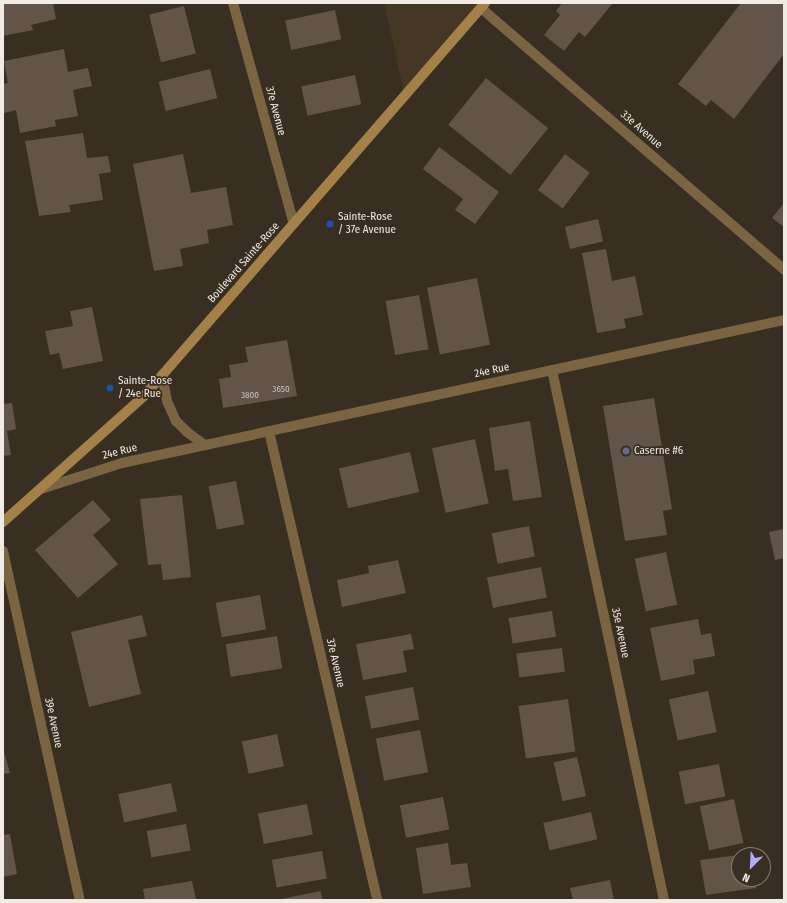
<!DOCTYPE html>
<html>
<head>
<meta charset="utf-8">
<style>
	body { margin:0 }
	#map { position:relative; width:787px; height:903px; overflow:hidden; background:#382e21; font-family:"Fira Sans Condensed",sans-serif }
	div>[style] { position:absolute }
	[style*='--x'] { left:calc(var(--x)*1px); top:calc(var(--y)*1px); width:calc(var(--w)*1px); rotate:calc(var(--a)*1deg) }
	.built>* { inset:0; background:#443724 }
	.building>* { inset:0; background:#63544a; transform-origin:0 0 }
	.street>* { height:10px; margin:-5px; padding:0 5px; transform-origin:5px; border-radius:5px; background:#7a6442 }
	.secondary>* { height:10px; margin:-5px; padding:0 5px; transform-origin:5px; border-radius:5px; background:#a38148 }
	.dots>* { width:11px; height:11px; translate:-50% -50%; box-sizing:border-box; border:2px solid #382e21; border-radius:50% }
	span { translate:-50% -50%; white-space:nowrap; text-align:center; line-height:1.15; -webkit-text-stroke:3.5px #382e21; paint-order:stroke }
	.number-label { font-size:9px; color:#cec5bd }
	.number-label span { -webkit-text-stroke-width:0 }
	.street-label { font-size:11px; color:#f1ebe3 }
	.poi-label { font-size:11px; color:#f1ebe3 }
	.left { translate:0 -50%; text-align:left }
	.frame { position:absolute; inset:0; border:4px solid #f1ebe3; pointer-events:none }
	.north { position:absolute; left:731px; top:847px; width:40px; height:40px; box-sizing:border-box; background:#382e21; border:1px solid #827a6f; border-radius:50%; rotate:204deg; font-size:11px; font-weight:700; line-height:16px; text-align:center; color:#f1ebe3 }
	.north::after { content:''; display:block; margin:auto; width:14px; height:18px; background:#b0aefa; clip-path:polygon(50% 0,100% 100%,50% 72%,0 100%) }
</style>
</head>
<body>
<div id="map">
	<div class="built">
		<i style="clip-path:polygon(384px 3px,481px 3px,405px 97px)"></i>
	</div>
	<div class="building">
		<i style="clip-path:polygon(3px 3px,53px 3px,56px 19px,31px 25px,33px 30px,3px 36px)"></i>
		<i style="clip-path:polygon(562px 3px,613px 3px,585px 37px,579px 32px,564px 51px,544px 35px,560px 15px,556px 11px)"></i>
		<i style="clip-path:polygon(741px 3px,784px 3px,784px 54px,734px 119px,711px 100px,706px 106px,678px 84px)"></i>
		<i style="left:184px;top:6px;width:49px;height:36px;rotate:76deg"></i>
		<i style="left:335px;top:10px;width:30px;height:51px;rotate:78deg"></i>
		<i style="clip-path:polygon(64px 49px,68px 72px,88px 68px,92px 86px,73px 90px,78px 116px,55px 120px,56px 126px,20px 133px,16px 110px,4px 113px,3px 84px,8px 83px,4px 61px)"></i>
		<i style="left:210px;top:69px;width:30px;height:53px;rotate:76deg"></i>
		<i style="left:355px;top:75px;width:30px;height:55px;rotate:78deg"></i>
		<i style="left:486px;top:78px;width:80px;height:60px;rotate:39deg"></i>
		<i style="clip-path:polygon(83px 133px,87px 158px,108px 156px,111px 172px,99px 174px,103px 200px,69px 205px,71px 212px,39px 216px,25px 141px)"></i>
		<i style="clip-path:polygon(439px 147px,499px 192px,475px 224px,455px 210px,463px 199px,423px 169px)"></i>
		<i style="clip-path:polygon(183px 154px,191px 193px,226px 187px,233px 225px,207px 230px,209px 243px,180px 249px,183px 266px,154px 271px,133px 164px)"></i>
		<i style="left:565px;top:154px;width:31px;height:45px;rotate:37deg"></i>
		<i style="clip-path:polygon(784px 203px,784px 227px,772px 218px)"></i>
		<i style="left:598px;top:219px;width:23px;height:34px;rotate:77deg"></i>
		<i style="clip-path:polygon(606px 249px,612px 281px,635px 276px,643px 315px,624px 319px,626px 328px,597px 333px,582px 253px)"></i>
		<i style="left:477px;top:278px;width:68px;height:51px;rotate:79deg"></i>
		<i style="left:419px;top:295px;width:55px;height:34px;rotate:80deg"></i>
		<i style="clip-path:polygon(92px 307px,103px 361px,63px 369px,59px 353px,50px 355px,45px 331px,73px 326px,70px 311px)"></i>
		<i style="clip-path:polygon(287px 340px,297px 396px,223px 408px,219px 379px,231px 377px,229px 365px,248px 362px,245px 347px)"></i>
		<i style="clip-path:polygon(654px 398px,672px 509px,663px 511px,667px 535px,625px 541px,603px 406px)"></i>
		<i style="clip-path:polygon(12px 403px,16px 429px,7px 431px,11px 455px,3px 456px,3px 404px)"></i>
		<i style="clip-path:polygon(530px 421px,542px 497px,513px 501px,508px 469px,495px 471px,489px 428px)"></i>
		<i style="left:475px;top:439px;width:66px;height:44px;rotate:78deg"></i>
		<i style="left:410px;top:452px;width:41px;height:73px;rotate:77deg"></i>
		<i style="left:236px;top:481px;width:44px;height:28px;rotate:79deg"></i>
		<i style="clip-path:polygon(182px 495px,191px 577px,163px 580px,161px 564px,148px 565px,140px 499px)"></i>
		<i style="clip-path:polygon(93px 500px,111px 520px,93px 535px,118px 564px,78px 598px,35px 550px)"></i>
		<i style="left:529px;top:526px;width:31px;height:38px;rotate:79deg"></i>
		<i style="clip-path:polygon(784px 529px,784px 558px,775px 560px,769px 532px)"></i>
		<i style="left:666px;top:552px;width:54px;height:32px;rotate:78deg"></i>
		<i style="clip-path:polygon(398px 560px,406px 593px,342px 607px,337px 580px,369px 573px,368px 566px)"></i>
		<i style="left:541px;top:567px;width:31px;height:55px;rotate:79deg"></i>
		<i style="left:260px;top:595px;width:35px;height:45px;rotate:80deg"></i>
		<i style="left:552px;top:611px;width:26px;height:44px;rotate:81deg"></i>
		<i style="clip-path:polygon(142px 615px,147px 636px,128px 640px,141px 694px,89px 707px,71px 632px)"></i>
		<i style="clip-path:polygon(698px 619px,701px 635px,711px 633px,715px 656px,693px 660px,695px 674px,661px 681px,650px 628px)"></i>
		<i style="clip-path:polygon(411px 634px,414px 649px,403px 651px,407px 672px,363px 680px,356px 644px)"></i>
		<i style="left:277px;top:636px;width:33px;height:52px;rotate:81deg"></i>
		<i style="left:562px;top:648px;width:24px;height:46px;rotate:83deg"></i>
		<i style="left:413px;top:687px;width:33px;height:49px;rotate:79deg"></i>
		<i style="left:708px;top:691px;width:42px;height:40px;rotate:78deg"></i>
		<i style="left:568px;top:699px;width:53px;height:50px;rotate:82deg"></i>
		<i style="left:420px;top:730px;width:43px;height:45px;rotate:79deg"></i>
		<i style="left:277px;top:734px;width:33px;height:36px;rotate:78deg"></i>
		<i style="clip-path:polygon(3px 748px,10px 773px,3px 774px)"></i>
		<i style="left:577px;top:757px;width:40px;height:24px;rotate:77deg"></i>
		<i style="left:719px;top:764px;width:33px;height:41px;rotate:79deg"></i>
		<i style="left:171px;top:783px;width:29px;height:54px;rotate:78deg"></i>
		<i style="left:443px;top:797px;width:33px;height:44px;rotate:79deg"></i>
		<i style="left:734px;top:799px;width:45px;height:35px;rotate:78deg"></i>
		<i style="left:307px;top:804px;width:31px;height:50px;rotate:79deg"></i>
		<i style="left:591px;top:812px;width:28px;height:49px;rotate:77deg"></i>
		<i style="left:186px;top:824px;width:27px;height:40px;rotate:80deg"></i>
		<i style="clip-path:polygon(10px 834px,17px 874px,3px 877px,3px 835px)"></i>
		<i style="clip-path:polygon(448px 843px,451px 865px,467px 863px,471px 887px,423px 894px,416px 848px)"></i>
		<i style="left:322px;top:851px;width:28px;height:51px;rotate:80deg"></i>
		<i style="clip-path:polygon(739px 855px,739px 879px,754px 879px,756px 888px,706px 895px,700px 860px)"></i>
		<i style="clip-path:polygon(610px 880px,614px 900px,573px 900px,570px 888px)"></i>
		<i style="clip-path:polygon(192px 881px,196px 900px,145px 900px,143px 889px)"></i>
		<i style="clip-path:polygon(321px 891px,322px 900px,282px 900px,281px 899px)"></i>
	</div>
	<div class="street">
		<i style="--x:233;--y:3;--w:229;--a:74.6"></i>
		<i style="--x:481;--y:8;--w:401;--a:40.8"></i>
		<i style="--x:552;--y:370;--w:542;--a:78.07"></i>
		<i style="--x:162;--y:375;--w:26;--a:79"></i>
		<i style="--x:167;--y:401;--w:22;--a:66"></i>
		<i style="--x:176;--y:421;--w:16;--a:45"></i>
		<i style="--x:187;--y:432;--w:22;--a:36"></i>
		<i style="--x:269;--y:431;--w:481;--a:77"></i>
		<i style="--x:41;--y:489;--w:85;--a:-17.8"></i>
		<i style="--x:122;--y:463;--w:677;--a:-12.19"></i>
		<i style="--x:3;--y:551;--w:357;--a:77.6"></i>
	</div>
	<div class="secondary">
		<i style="--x:3;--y:522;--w:191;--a:-41.8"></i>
		<i style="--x:145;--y:395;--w:519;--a:-49.06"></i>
	</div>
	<div class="dots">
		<i style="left:330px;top:224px;background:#1a4fb4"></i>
		<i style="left:110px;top:388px;background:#1a4fb4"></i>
		<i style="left:626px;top:451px;background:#5c6f8a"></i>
	</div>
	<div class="number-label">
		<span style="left:281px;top:389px">3650</span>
		<span style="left:250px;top:395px">3800</span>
	</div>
	<div class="street-label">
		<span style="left:275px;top:111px;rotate:75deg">37e Avenue</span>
		<span style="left:641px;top:130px;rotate:41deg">33e Avenue</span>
		<span style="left:244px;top:263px;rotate:-49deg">Boulevard Sainte-Rose</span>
		<span style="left:492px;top:371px;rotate:-12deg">24e Rue</span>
		<span style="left:120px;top:452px;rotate:-14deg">24e Rue</span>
		<span style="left:620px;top:633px;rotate:78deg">35e Avenue</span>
		<span style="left:335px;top:663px;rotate:77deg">37e Avenue</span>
		<span style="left:53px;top:723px;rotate:78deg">39e Avenue</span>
	</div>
	<div class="poi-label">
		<span class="left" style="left:338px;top:224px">Sainte-Rose<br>/ 37e Avenue</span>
		<span class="left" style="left:118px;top:388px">Sainte-Rose<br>/ 24e Rue</span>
		<span class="left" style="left:634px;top:451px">Caserne #6</span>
	</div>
	<div class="frame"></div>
	<div class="north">N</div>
</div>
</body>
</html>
